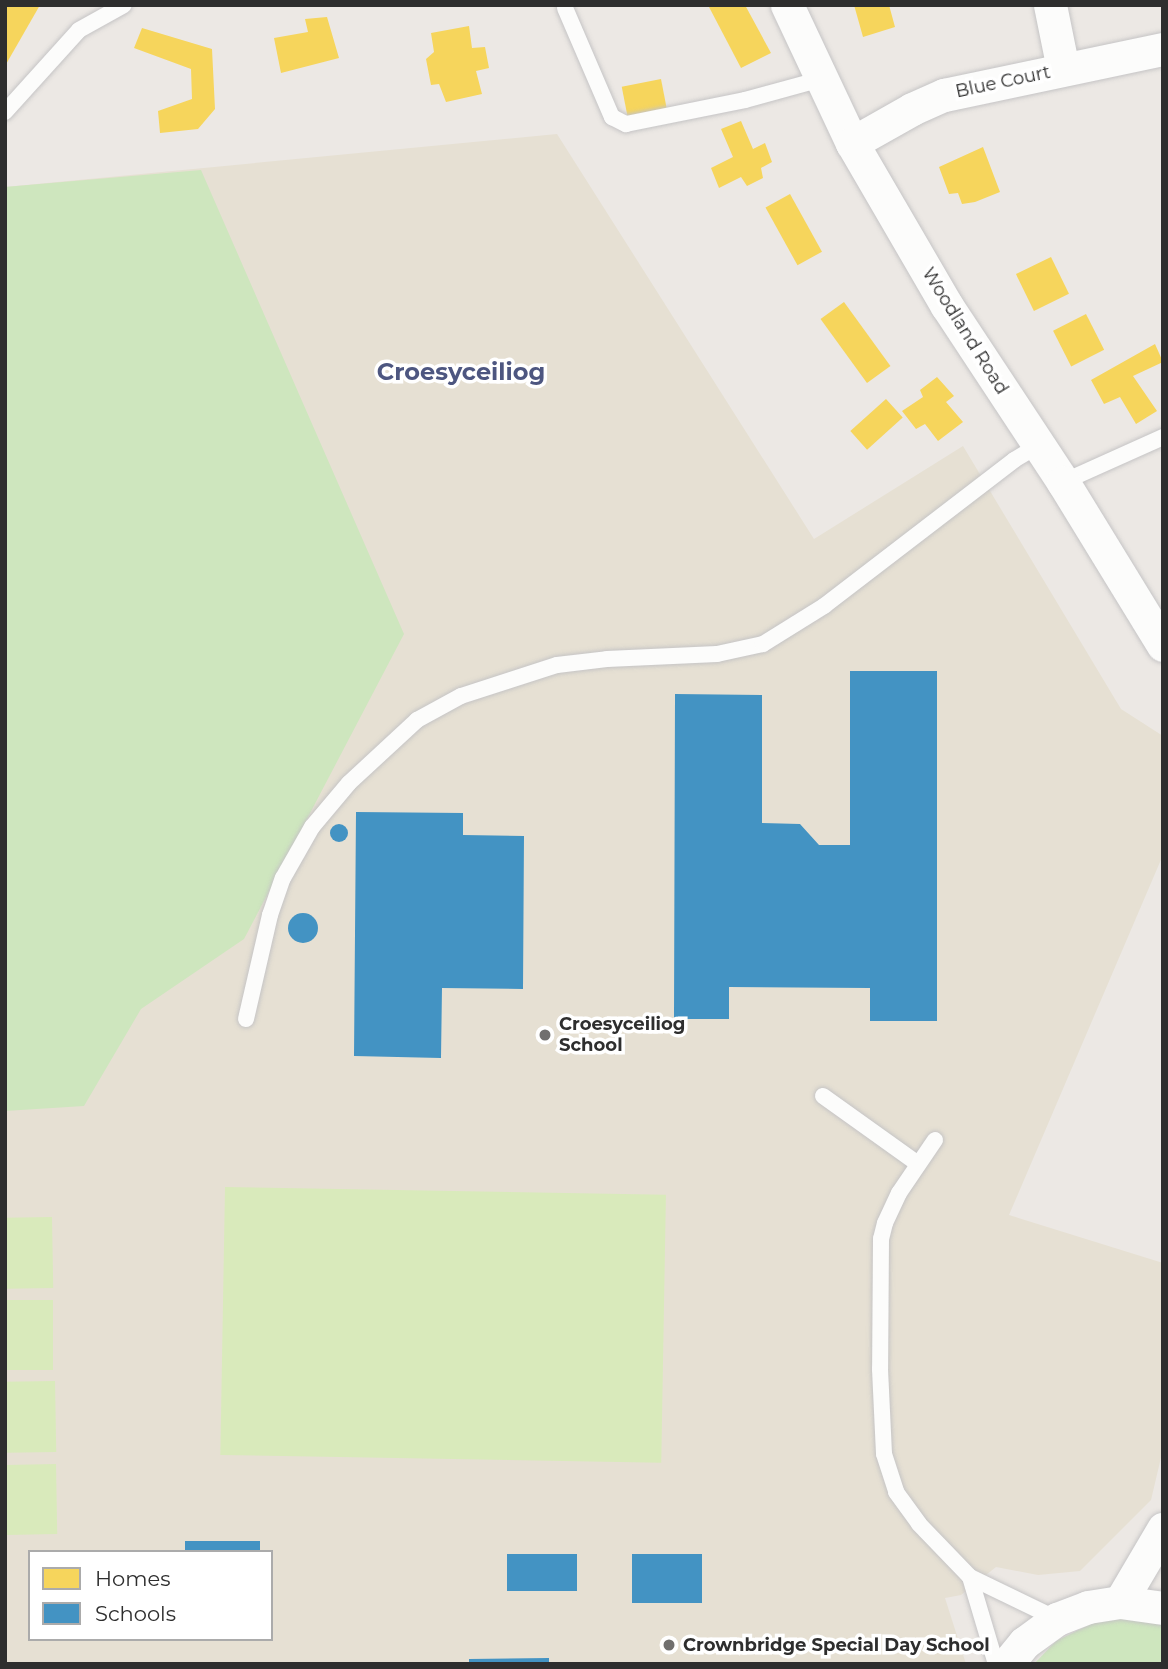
<!DOCTYPE html>
<html>
<head>
<meta charset="utf-8">
<style>
	body { margin:0 }
	#map { position:relative; width:1168px; height:1669px; overflow:hidden; background:#ece8e4; font-family:Montserrat,sans-serif }
	div>[style] { position:absolute }
	[style*='--x'] { left:calc(var(--x)*1px); top:calc(var(--y)*1px); width:calc(var(--w)*1px); rotate:calc(var(--a)*1deg) }
	.education>* { inset:0; background:#e6e0d3 }
	.green>* { inset:0; background:#cee6be }
	.pitch>* { inset:0; background:#d9eabb; transform-origin:0 0 }
	.homes>* { inset:0; background:#f6d55c; transform-origin:0 0 }
	.schools>* { inset:0; background:#4393c3; transform-origin:0 0 }
	.round { border-radius:50% }
	.roads { filter:drop-shadow(0 0 2px #c5c4c5) drop-shadow(0 0 2px #c5c4c5) }
	.service>* { height:16px; margin:-8px; padding:0 8px; transform-origin:8px; border-radius:8px; background:#fcfcfb }
	.minor>* { height:33px; margin:-16.5px; padding:0 16.5px; transform-origin:16.5px; border-radius:16.5px; background:#fcfcfb }
	.dots>* { width:19px; height:19px; translate:-50% -50%; box-sizing:border-box; border:4px solid #fff; border-radius:50% }
	span { translate:-50% -50%; white-space:nowrap; text-align:center; line-height:1.15; -webkit-text-stroke:7px #fff; paint-order:stroke }
	.street-label { font-size:18px; color:#2e2e2e }
	.poi-label { font-size:18px; color:#2e2e2e; font-weight:700 }
	.left { translate:0 -50%; text-align:left }
	.district-label { font-size:24px; color:#4d5680; font-weight:700 }
	.frame { position:absolute; inset:0; border:7px solid #2e2e2e; pointer-events:none }
	.legend { position:absolute; left:28px; top:1550px; width:245px; height:91px; box-sizing:border-box; background:#fff; border:2px solid #ababab; margin:0; padding:9px 12px; list-style:none; font-size:21px; color:#2e2e2e }
	.legend li { display:flex; align-items:center; gap:14px; height:35px }
	.legend b { width:35px; border:2px solid #ababab }
</style>
</head>
<body>
<div id="map">
	<div class="education">
		<i style="clip-path:polygon(evenodd,557px 134px,814px 539px,963px 446px,1121px 709px,1163px 736px,1163px 855px,1009px 1215px,1163px 1263px,1163px 1449px,1151px 1500px,1080px 1571px,1038px 1575px,996px 1567px,961px 1595px,945px 1598px,966px 1664px,5px 1664px,5px 187px,557px 134px,30px 1552px,271px 1552px,271px 1639px,30px 1639px,30px 1552px)"></i>
	</div>
	<div class="green">
		<i style="clip-path:polygon(201px 170px,404px 634px,244px 939px,141px 1009px,84px 1106px,5px 1111px,5px 187px)"></i>
		<i style="clip-path:polygon(1139px 1617px,1163px 1623px,1163px 1664px,1034px 1664px,1056px 1641px,1095px 1622px)"></i>
	</div>
	<div class="pitch">
		<i style="left:225px;top:1187px;width:441px;height:268px;rotate:1deg"></i>
		<i style="left:52px;top:1217px;width:71px;height:47px;rotate:89deg"></i>
		<i style="left:5px;top:1300px;width:48px;height:70px"></i>
		<i style="left:55px;top:1381px;width:71px;height:50px;rotate:89deg"></i>
		<i style="left:56px;top:1464px;width:70px;height:51px;rotate:89deg"></i>
	</div>
	<div class="homes">
		<i style="clip-path:polygon(5px 5px,40px 5px,5px 66px)"></i>
		<i style="clip-path:polygon(713px 5px,745px 5px,771px 53px,741px 68px,709px 7px)"></i>
		<i style="clip-path:polygon(854px 5px,889px 5px,895px 27px,863px 37px)"></i>
		<i style="clip-path:polygon(327px 17px,339px 58px,281px 73px,274px 38px,308px 32px,305px 19px)"></i>
		<i style="clip-path:polygon(469px 26px,472px 48px,485px 47px,489px 68px,476px 71px,482px 94px,446px 102px,439px 84px,431px 85px,426px 59px,434px 52px,431px 33px)"></i>
		<i style="clip-path:polygon(142px 28px,212px 49px,215px 109px,198px 129px,160px 133px,158px 111px,192px 99px,191px 69px,134px 48px)"></i>
		<i style="left:661px;top:79px;width:32px;height:40px;rotate:79deg"></i>
		<i style="clip-path:polygon(741px 121px,753px 149px,765px 143px,772px 162px,761px 168px,763px 178px,747px 186px,741px 177px,719px 188px,711px 168px,733px 157px,721px 129px)"></i>
		<i style="clip-path:polygon(983px 147px,1000px 192px,975px 202px,962px 204px,958px 193px,949px 194px,939px 167px)"></i>
		<i style="left:790px;top:194px;width:66px;height:28px;rotate:61deg"></i>
		<i style="left:1051px;top:257px;width:41px;height:39px;rotate:64deg"></i>
		<i style="left:844px;top:302px;width:79px;height:29px;rotate:54deg"></i>
		<i style="left:1086px;top:314px;width:40px;height:37px;rotate:63deg"></i>
		<i style="clip-path:polygon(1155px 344px,1163px 362px,1133px 376px,1157px 411px,1136px 424px,1120px 397px,1104px 404px,1091px 380px)"></i>
		<i style="clip-path:polygon(937px 377px,954px 396px,946px 402px,963px 422px,938px 441px,925px 424px,916px 429px,902px 411px,923px 397px,920px 390px)"></i>
		<i style="left:886px;top:399px;width:25px;height:48px;rotate:48deg"></i>
	</div>
	<div class="schools">
		<i style="clip-path:polygon(850px 671px,937px 671px,937px 1021px,870px 1021px,870px 988px,729px 987px,729px 1019px,674px 1019px,675px 694px,762px 695px,762px 823px,800px 824px,819px 845px,850px 845px)"></i>
		<i style="clip-path:polygon(356px 812px,463px 813px,463px 835px,524px 836px,523px 989px,442px 988px,441px 1058px,354px 1056px)"></i>
		<i class="round" style="left:330px;top:824px;width:18px;height:18px"></i>
		<i class="round" style="left:288px;top:913px;width:30px;height:30px"></i>
		<i style="left:185px;top:1541px;width:75px;height:11px"></i>
		<i style="left:507px;top:1554px;width:70px;height:37px"></i>
		<i style="left:632px;top:1554px;width:70px;height:49px"></i>
		<i style="clip-path:polygon(549px 1658px,549px 1664px,469px 1664px,469px 1659px)"></i>
	</div>
	<div class="roads">
		<div class="service">
			<i style="--x:565;--y:8;--w:119;--a:66.7"></i>
			<i style="--x:612;--y:117;--w:16;--a:27"></i>
			<i style="--x:626;--y:124;--w:121;--a:-11.4"></i>
			<i style="--x:745;--y:100;--w:80;--a:-15.3"></i>
			<i style="--x:5;--y:112;--w:110;--a:-47.9"></i>
			<i style="--x:79;--y:30;--w:51;--a:-29.1"></i>
			<i style="--x:1063;--y:482;--w:110;--a:-24.2"></i>
			<i style="--x:246;--y:1019;--w:107;--a:-77"></i>
			<i style="--x:270;--y:915;--w:39;--a:-71"></i>
			<i style="--x:283;--y:878;--w:59;--a:-60.4"></i>
			<i style="--x:312;--y:827;--w:57;--a:-49.9"></i>
			<i style="--x:349;--y:783;--w:93;--a:-42.8"></i>
			<i style="--x:417;--y:720;--w:50;--a:-28.6"></i>
			<i style="--x:461;--y:696;--w:101;--a:-17.9"></i>
			<i style="--x:557;--y:665;--w:50;--a:-6.8"></i>
			<i style="--x:607;--y:659;--w:110;--a:-2.6"></i>
			<i style="--x:717;--y:654;--w:47;--a:-12.3"></i>
			<i style="--x:763;--y:644;--w:72;--a:-31.9"></i>
			<i style="--x:824;--y:606;--w:240;--a:-37.5"></i>
			<i style="--x:1014;--y:460;--w:29;--a:-31"></i>
			<i style="--x:823;--y:1096;--w:117;--a:35.6"></i>
			<i style="--x:935;--y:1140;--w:64;--a:124.2"></i>
			<i style="--x:899;--y:1193;--w:33;--a:115"></i>
			<i style="--x:885;--y:1223;--w:16;--a:104"></i>
			<i style="--x:881;--y:1239;--w:130;--a:90.4"></i>
			<i style="--x:880;--y:1369;--w:85;--a:87.3"></i>
			<i style="--x:884;--y:1454;--w:40;--a:72"></i>
			<i style="--x:896;--y:1492;--w:39;--a:54"></i>
			<i style="--x:919;--y:1524;--w:74;--a:46.1"></i>
			<i style="--x:970;--y:1577;--w:97;--a:25.8"></i>
			<i style="--x:970;--y:1577;--w:91;--a:73.4"></i>
		</div>
		<div class="minor">
			<i style="--x:787;--y:5;--w:153;--a:64.8"></i>
			<i style="--x:852;--y:143;--w:189;--a:59.8"></i>
			<i style="--x:947;--y:306;--w:211;--a:56.6"></i>
			<i style="--x:1063;--y:482;--w:191;--a:58.5"></i>
			<i style="--x:1050;--y:5;--w:65;--a:78.5"></i>
			<i style="--x:852;--y:143;--w:69;--a:-29.5"></i>
			<i style="--x:912;--y:109;--w:35;--a:-24"></i>
			<i style="--x:944;--y:95;--w:224;--a:-11.9"></i>
			<i style="--x:1120;--y:1602;--w:85;--a:-59.5"></i>
			<i style="--x:1007;--y:1664;--w:27;--a:-51"></i>
			<i style="--x:1024;--y:1643;--w:41;--a:-36"></i>
			<i style="--x:1057;--y:1619;--w:33;--a:-21"></i>
			<i style="--x:1088;--y:1607;--w:32;--a:-9"></i>
			<i style="--x:1120;--y:1602;--w:43;--a:7.9"></i>
		</div>
	</div>
	<div class="dots">
		<i style="left:545px;top:1035px;background:#706f6e"></i>
		<i style="left:669px;top:1645px;background:#706f6e"></i>
	</div>
	<div class="street-label">
		<span style="left:1003px;top:82px;rotate:-12deg">Blue Court</span>
		<span style="left:965px;top:331px;rotate:58deg">Woodland Road</span>
	</div>
	<div class="poi-label">
		<span class="left" style="left:559px;top:1035px">Croesyceiliog<br>School</span>
		<span class="left" style="left:683px;top:1645px">Crownbridge Special Day School</span>
	</div>
	<div class="district-label">
		<span style="left:461px;top:372px">Croesyceiliog</span>
	</div>
	<div class="frame"></div>
	<ul class="legend">
	<li><b style="height:19px;background:#f6d55c"></b>Homes</li>
	<li><b style="height:19px;background:#4393c3"></b>Schools</li>
	</ul>
</div>
</body>
</html>
